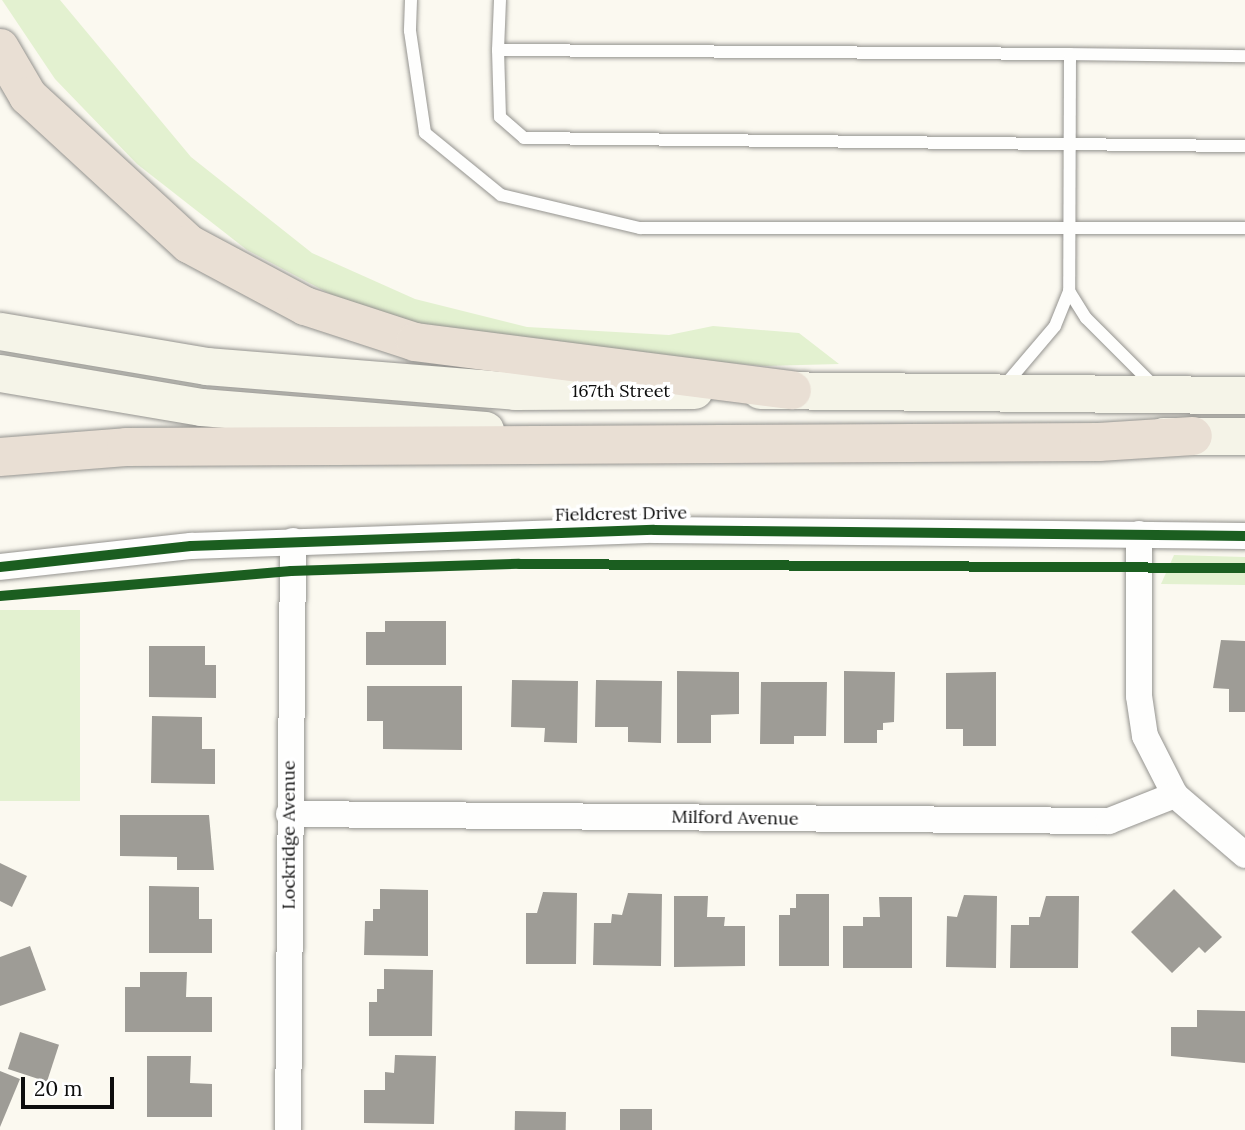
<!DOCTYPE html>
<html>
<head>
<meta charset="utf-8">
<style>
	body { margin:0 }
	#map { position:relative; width:1245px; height:1130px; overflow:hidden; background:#fbf9f0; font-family:Lora,serif }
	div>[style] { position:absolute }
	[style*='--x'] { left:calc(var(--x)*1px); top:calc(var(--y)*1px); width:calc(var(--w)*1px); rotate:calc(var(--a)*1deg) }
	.green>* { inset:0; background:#e3f1d0; transform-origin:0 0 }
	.building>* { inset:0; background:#9e9c96; transform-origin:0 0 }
	.roads { filter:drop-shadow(0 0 2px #94938f) drop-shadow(0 0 2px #94938f) }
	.service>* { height:12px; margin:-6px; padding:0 6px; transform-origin:6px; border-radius:6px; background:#fefefd }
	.minor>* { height:26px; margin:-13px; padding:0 13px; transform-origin:13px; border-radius:13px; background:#fefefd }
	.secondary>* { height:37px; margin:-18.5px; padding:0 18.5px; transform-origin:18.5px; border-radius:18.5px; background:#f5f4e8 }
	.motorway>* { height:38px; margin:-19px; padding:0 19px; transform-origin:19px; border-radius:19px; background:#e9dfd4 }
	.cycleway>* { height:10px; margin:-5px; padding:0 5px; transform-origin:5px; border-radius:5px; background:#1b5e20 }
	span { translate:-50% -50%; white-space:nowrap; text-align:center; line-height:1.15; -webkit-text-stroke:7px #fff; paint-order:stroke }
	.street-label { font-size:18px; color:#0d0d0d }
	.scale { position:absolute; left:21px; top:1077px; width:93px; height:32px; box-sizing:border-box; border:4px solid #0d0d0d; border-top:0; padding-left:9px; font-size:21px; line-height:24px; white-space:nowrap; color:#0d0d0d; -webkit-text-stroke:5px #fff; paint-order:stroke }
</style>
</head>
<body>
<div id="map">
	<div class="green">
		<i style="clip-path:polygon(2px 0,60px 0,191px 157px,312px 253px,415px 299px,527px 327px,669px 335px,713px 326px,799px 333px,839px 364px,764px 366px,479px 341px,368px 314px,247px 250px,137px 164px,55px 79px)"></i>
		<i style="clip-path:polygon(1174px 555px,1245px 557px,1245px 585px,1161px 584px)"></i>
		<i style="left:80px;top:610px;width:191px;height:81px;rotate:90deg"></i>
	</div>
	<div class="building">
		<i style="clip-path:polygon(385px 621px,446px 621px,446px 665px,366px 665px,366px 632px,385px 632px)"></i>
		<i style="clip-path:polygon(1221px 640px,1245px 641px,1245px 712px,1229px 712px,1229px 689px,1213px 688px)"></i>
		<i style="clip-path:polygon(149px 646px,205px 646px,205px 665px,216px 665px,216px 698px,149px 697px)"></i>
		<i style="clip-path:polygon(677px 671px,739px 672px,739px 714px,711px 715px,711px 743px,677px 743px)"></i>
		<i style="clip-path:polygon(844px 671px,895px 672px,894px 722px,883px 723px,883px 730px,877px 730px,877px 743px,844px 743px)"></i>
		<i style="clip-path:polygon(996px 672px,996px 746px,963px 746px,963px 729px,946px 729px,946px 673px)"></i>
		<i style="clip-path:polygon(512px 680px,578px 681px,577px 743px,544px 742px,545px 728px,511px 727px)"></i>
		<i style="clip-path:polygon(596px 680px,662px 681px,661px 743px,628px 742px,628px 727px,595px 727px)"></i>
		<i style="clip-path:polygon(761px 682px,827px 682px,826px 736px,794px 736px,794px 744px,760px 744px)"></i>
		<i style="clip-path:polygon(367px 686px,462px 686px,462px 750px,383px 749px,383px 721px,367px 721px)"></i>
		<i style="clip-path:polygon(152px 716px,202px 717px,202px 749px,215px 749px,215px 784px,151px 783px)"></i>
		<i style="clip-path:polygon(120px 815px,209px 815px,214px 870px,177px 870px,177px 857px,120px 856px)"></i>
		<i style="clip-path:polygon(0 863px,27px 876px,12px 907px,0 901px)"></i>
		<i style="clip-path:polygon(149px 886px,199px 887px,199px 919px,212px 919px,212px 953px,149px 953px)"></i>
		<i style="clip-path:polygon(380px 889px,428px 890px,428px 956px,364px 955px,365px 921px,373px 921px,373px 909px,380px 909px)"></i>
		<i style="clip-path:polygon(1174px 889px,1222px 937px,1205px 953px,1199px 947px,1172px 973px,1131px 932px)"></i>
		<i style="clip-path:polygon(543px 892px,577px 893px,576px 964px,526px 964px,526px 913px,537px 913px)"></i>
		<i style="clip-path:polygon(628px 893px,662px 894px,661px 966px,593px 965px,594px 923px,611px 923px,612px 914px,622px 915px)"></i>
		<i style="clip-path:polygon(796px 894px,829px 894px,829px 966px,779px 966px,779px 915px,790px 915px,790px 908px,796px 908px)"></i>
		<i style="clip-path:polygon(964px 895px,997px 896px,996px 968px,946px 967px,947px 916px,957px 917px)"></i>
		<i style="clip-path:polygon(674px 896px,708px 896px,707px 917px,725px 917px,724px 926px,745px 926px,745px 966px,674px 967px)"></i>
		<i style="clip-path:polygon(1046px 896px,1079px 896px,1078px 968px,1010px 968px,1011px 925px,1029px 925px,1029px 917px,1040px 917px)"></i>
		<i style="clip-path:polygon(879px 897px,912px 897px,912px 968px,843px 968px,843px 926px,863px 926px,863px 917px,880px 917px)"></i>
		<i style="clip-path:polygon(30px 946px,46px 990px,0 1006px,0 957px)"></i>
		<i style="clip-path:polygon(384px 969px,433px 970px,432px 1036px,369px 1036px,369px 1002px,377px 1002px,377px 989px,384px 989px)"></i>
		<i style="clip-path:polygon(140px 972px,187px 972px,186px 997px,212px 997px,212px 1032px,125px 1032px,125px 987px,140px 987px)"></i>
		<i style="clip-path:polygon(1197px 1010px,1245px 1011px,1245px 1063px,1171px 1056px,1171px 1027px,1197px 1027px)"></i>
		<i style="left:20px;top:1032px;width:41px;height:39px;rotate:18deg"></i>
		<i style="clip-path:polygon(395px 1055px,436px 1056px,434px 1124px,364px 1123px,364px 1090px,385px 1090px,385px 1072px,394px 1073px)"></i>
		<i style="clip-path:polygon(147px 1056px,191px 1056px,190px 1083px,212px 1084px,212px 1117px,147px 1117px)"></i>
		<i style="clip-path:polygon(0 1071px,20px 1079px,0 1127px)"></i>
		<i style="left:620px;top:1109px;width:32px;height:21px"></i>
		<i style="left:515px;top:1111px;width:51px;height:19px;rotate:1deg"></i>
	</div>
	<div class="roads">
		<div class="service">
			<i style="--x:411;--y:0;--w:31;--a:92"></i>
			<i style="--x:410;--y:31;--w:103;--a:81.6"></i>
			<i style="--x:425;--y:133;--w:98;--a:39.2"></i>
			<i style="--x:501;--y:195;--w:143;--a:13.4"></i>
			<i style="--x:640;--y:228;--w:605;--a:0"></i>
			<i style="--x:500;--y:0;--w:50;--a:92.3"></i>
			<i style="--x:498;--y:50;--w:572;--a:0.4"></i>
			<i style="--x:1070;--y:54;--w:237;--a:90.2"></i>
			<i style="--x:498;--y:50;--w:67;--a:88.3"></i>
			<i style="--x:500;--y:117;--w:32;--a:41"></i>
			<i style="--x:524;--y:138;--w:721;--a:0.64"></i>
			<i style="--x:1070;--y:54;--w:175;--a:0.7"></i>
			<i style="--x:1005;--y:385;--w:77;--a:-49.7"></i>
			<i style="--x:1055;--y:326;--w:38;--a:-68"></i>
			<i style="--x:1069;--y:291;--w:32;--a:58"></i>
			<i style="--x:1086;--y:318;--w:98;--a:45"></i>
		</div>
		<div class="minor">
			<i style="--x:1139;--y:534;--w:162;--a:90"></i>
			<i style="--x:1139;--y:696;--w:40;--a:81.5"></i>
			<i style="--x:1145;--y:736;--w:66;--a:63"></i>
			<i style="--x:1175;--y:795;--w:92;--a:40.6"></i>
			<i style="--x:0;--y:567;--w:192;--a:-6.3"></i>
			<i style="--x:191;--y:546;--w:463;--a:-2"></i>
			<i style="--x:654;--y:530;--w:591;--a:0.58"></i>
			<i style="--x:289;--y:814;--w:820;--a:0.49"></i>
			<i style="--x:1109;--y:821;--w:71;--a:-21.5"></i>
			<i style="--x:288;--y:1130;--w:589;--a:-89.51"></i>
		</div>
		<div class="secondary">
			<i style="--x:0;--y:331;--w:209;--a:9.6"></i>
			<i style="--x:206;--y:366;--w:310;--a:4.6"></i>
			<i style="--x:515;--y:391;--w:179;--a:-0.3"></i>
			<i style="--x:0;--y:373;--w:204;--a:9.6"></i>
			<i style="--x:201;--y:407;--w:285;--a:4.6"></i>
			<i style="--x:760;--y:390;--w:485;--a:0.6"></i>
			<i style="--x:1163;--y:436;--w:82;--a:0"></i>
		</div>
		<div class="motorway">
			<i style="--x:0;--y:48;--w:56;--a:59.7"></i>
			<i style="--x:28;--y:96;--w:219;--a:42.6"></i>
			<i style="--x:189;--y:244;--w:132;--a:28.1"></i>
			<i style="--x:305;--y:306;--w:116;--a:18.1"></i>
			<i style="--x:415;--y:342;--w:380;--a:7.3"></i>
			<i style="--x:0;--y:457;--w:126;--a:-4.5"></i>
			<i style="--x:126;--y:447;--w:973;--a:-0.29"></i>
			<i style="--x:1099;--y:442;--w:94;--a:-3.7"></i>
		</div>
	</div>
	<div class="cycleway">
		<i style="--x:0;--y:567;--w:192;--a:-6.3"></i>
		<i style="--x:191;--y:546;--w:463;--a:-2"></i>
		<i style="--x:654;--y:530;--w:591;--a:0.58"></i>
		<i style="--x:0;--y:596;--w:292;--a:-4.9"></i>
		<i style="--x:291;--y:571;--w:228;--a:-1.8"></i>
		<i style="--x:519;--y:564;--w:726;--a:0.32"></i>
	</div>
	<div class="street-label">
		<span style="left:621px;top:391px">167th Street</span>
		<span style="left:621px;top:514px;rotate:-1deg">Fieldcrest Drive</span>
		<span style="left:735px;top:818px;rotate:1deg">Milford Avenue</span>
		<span style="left:289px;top:835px;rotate:-90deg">Lockridge Avenue</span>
	</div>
	<div class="scale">20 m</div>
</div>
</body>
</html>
